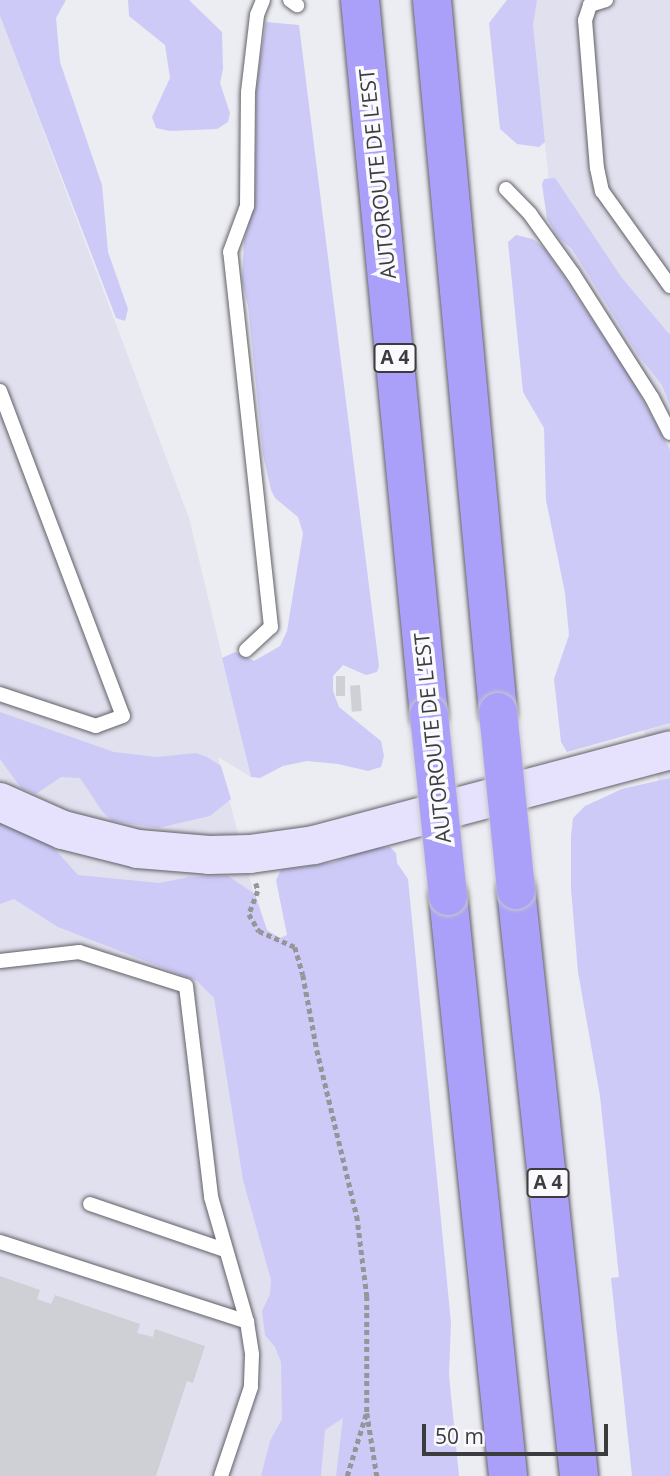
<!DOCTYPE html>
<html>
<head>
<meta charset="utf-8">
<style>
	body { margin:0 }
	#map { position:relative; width:670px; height:1476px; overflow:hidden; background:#ececf3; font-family:"Open Sans",sans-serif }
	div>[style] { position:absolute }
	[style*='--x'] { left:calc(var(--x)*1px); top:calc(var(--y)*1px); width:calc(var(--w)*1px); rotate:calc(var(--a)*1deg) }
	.built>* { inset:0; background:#e1e0ee }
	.green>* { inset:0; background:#cdcaf7 }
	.building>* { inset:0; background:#cfcfd6; transform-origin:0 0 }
	.path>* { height:4.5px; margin-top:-2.25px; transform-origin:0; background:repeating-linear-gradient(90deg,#95959a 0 5px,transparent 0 8.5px) }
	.roads { filter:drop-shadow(0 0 2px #626167) drop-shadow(0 0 2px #626167) }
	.lane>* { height:14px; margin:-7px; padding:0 7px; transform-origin:7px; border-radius:7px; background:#fff }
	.secondary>* { height:38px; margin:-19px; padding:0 19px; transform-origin:19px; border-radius:19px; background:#e6e2fd }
	.highway>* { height:38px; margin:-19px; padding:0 19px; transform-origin:19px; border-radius:19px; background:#aaa0f9 }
	.bridges { filter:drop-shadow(0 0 2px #c8c8c9) drop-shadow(0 0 2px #c8c8c9) }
	.highway-bridge>* { height:38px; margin:-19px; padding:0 19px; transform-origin:19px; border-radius:19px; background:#aaa0f9 }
	span { translate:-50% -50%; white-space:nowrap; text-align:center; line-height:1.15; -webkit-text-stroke:7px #fafafe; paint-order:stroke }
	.shield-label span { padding:2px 5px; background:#fafafe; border:2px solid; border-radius:5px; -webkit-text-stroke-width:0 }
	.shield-label { font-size:19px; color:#3c3c3f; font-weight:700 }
	.street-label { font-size:21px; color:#3c3c3f }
	.scale { position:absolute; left:422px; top:1424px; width:186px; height:32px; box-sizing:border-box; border:4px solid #3c3c3f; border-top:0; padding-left:9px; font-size:21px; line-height:24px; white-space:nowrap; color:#3c3c3f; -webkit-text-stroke:5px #fafafe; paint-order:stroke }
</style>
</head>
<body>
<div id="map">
	<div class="built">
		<i style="clip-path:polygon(530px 0,670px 0,670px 822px,628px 675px,587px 646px,548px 172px)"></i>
		<i style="clip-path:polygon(0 16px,189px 518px,251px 777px,218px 757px,268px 948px,358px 1476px,0 1476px)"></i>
	</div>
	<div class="green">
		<i style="clip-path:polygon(0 0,66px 0,56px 18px,60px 62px,102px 185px,108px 252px,128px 309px,125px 321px,116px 318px,0 16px)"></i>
		<i style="clip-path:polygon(128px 0,189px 0,222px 32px,223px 69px,220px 83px,230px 113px,228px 122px,217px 129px,170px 131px,156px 128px,152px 117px,170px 78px,165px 45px,129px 16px)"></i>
		<i style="clip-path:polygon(507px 0,537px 0,533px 25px,545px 142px,539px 147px,517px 144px,500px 129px,489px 23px)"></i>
		<i style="clip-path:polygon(266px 22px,299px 25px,379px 666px,377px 672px,366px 675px,343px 665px,333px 676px,333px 691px,339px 707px,381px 741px,384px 756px,381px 767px,368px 771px,338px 764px,307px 761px,283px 766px,260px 778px,251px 777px,222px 658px,235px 652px,254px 661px,280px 646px,287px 631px,303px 533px,298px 517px,275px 498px,271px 490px,263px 455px,248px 306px,242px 281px,244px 240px,255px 203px,256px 88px)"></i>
		<i style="clip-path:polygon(555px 178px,622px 278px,670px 335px,670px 405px,662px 385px,638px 355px,572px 249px,560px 239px,547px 219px,542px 184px,544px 179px)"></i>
		<i style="clip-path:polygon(516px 235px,533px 239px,545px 249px,629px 375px,670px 450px,670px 723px,567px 752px,561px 742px,554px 679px,569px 635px,565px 593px,546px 500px,544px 428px,523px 392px,508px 242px)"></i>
		<i style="clip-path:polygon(0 712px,114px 752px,157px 757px,196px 753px,207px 757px,221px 766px,231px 799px,210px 816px,158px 828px,112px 821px,102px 811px,80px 778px,61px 777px,36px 794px,21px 788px,0 759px)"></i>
		<i style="clip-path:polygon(670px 778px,670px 1476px,632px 1476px,611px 1278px,619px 1277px,600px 1096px,578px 972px,571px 889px,571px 836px,573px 818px,585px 806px,622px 789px)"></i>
		<i style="clip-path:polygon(0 822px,52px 846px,78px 875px,159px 883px,189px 877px,228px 876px,255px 894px,267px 930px,280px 938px,287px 935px,276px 880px,281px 870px,334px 862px,364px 849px,390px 847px,396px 853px,397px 863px,408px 879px,451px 1323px,449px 1375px,459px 1476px,336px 1476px,343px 1418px,325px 1430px,321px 1476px,261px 1476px,270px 1441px,282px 1419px,281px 1362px,275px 1347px,265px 1335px,262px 1311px,270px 1294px,271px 1280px,243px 1180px,214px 998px,197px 981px,58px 927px,14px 899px,0 904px)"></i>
	</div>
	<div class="building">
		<i style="left:336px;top:676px;width:9px;height:20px"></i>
		<i style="left:360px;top:685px;width:26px;height:10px;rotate:86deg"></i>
		<i style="clip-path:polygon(0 1276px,40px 1290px,37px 1299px,51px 1304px,55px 1295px,140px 1324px,137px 1333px,153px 1337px,155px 1329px,205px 1346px,193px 1383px,187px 1381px,156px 1476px,0 1476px)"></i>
	</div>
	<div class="path">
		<i style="--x:256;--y:883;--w:8;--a:76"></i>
		<i style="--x:258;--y:891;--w:25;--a:111"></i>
		<i style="--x:249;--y:914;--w:20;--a:60"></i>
		<i style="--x:259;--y:931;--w:39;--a:24"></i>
		<i style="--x:295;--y:947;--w:29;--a:74"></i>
		<i style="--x:303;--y:975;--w:76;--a:79.4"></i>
		<i style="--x:317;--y:1050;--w:171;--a:76.5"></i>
		<i style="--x:357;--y:1216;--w:81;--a:82.9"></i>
		<i style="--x:367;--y:1296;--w:117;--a:90"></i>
		<i style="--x:367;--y:1413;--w:64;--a:81"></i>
		<i style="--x:347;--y:1476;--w:65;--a:-73"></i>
	</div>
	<div class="roads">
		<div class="lane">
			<i style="--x:290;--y:0;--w:9;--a:36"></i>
			<i style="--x:606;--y:0;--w:17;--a:163"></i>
			<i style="--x:590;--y:5;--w:16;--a:108"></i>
			<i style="--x:585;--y:20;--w:148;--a:85.4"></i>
			<i style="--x:597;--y:168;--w:24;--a:78"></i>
			<i style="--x:602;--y:191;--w:117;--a:54.4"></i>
			<i style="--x:506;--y:189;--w:35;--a:46"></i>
			<i style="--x:530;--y:214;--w:74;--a:54.4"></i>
			<i style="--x:573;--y:274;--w:147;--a:57.5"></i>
			<i style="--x:652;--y:398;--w:39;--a:63"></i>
			<i style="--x:0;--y:391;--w:347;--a:69.3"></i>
			<i style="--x:123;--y:716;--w:29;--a:160"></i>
			<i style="--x:96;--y:726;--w:101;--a:-161.6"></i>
			<i style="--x:246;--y:650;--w:34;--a:-43"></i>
			<i style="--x:271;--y:627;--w:377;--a:-96.2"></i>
			<i style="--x:230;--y:252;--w:49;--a:-69.7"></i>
			<i style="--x:247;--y:206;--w:114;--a:-89.5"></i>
			<i style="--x:248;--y:92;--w:78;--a:-83.3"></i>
			<i style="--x:257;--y:15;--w:16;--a:-68"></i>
			<i style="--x:0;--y:961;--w:80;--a:-6.5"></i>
			<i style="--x:79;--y:952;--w:112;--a:17.6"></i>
			<i style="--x:186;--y:986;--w:212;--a:83.2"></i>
			<i style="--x:211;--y:1197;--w:130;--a:73.9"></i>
			<i style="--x:247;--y:1322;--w:33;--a:81"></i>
			<i style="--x:252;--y:1355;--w:32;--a:92"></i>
			<i style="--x:251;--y:1387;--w:94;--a:108.6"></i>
			<i style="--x:90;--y:1204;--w:142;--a:18.9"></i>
			<i style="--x:0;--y:1242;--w:260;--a:17.9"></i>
		</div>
		<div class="secondary">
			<i style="--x:0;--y:802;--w:69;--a:24"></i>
			<i style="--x:63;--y:830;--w:77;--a:14.2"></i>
			<i style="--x:138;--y:849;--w:71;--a:4.8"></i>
			<i style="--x:209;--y:855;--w:41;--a:-1.4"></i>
			<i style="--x:250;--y:854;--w:65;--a:-8"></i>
			<i style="--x:314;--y:845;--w:368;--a:-14.9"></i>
		</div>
		<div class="highway">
			<i style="--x:360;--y:0;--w:718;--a:84.49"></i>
			<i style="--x:432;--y:0;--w:715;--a:84.7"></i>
			<i style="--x:516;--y:890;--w:589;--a:83.86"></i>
			<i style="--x:448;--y:896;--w:583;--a:84.09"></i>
		</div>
	</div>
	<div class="bridges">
		<div class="highway-bridge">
			<i style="--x:498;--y:712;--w:179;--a:84.2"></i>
			<i style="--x:429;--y:715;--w:182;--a:84"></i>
		</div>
	</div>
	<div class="shield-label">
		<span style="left:395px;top:358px">A 4</span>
		<span style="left:548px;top:1183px">A 4</span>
	</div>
	<div class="street-label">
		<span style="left:377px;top:174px;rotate:-96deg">AUTOROUTE DE L’EST</span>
		<span style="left:432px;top:738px;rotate:-96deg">AUTOROUTE DE L’EST</span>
	</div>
	<div class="scale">50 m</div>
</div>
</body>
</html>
